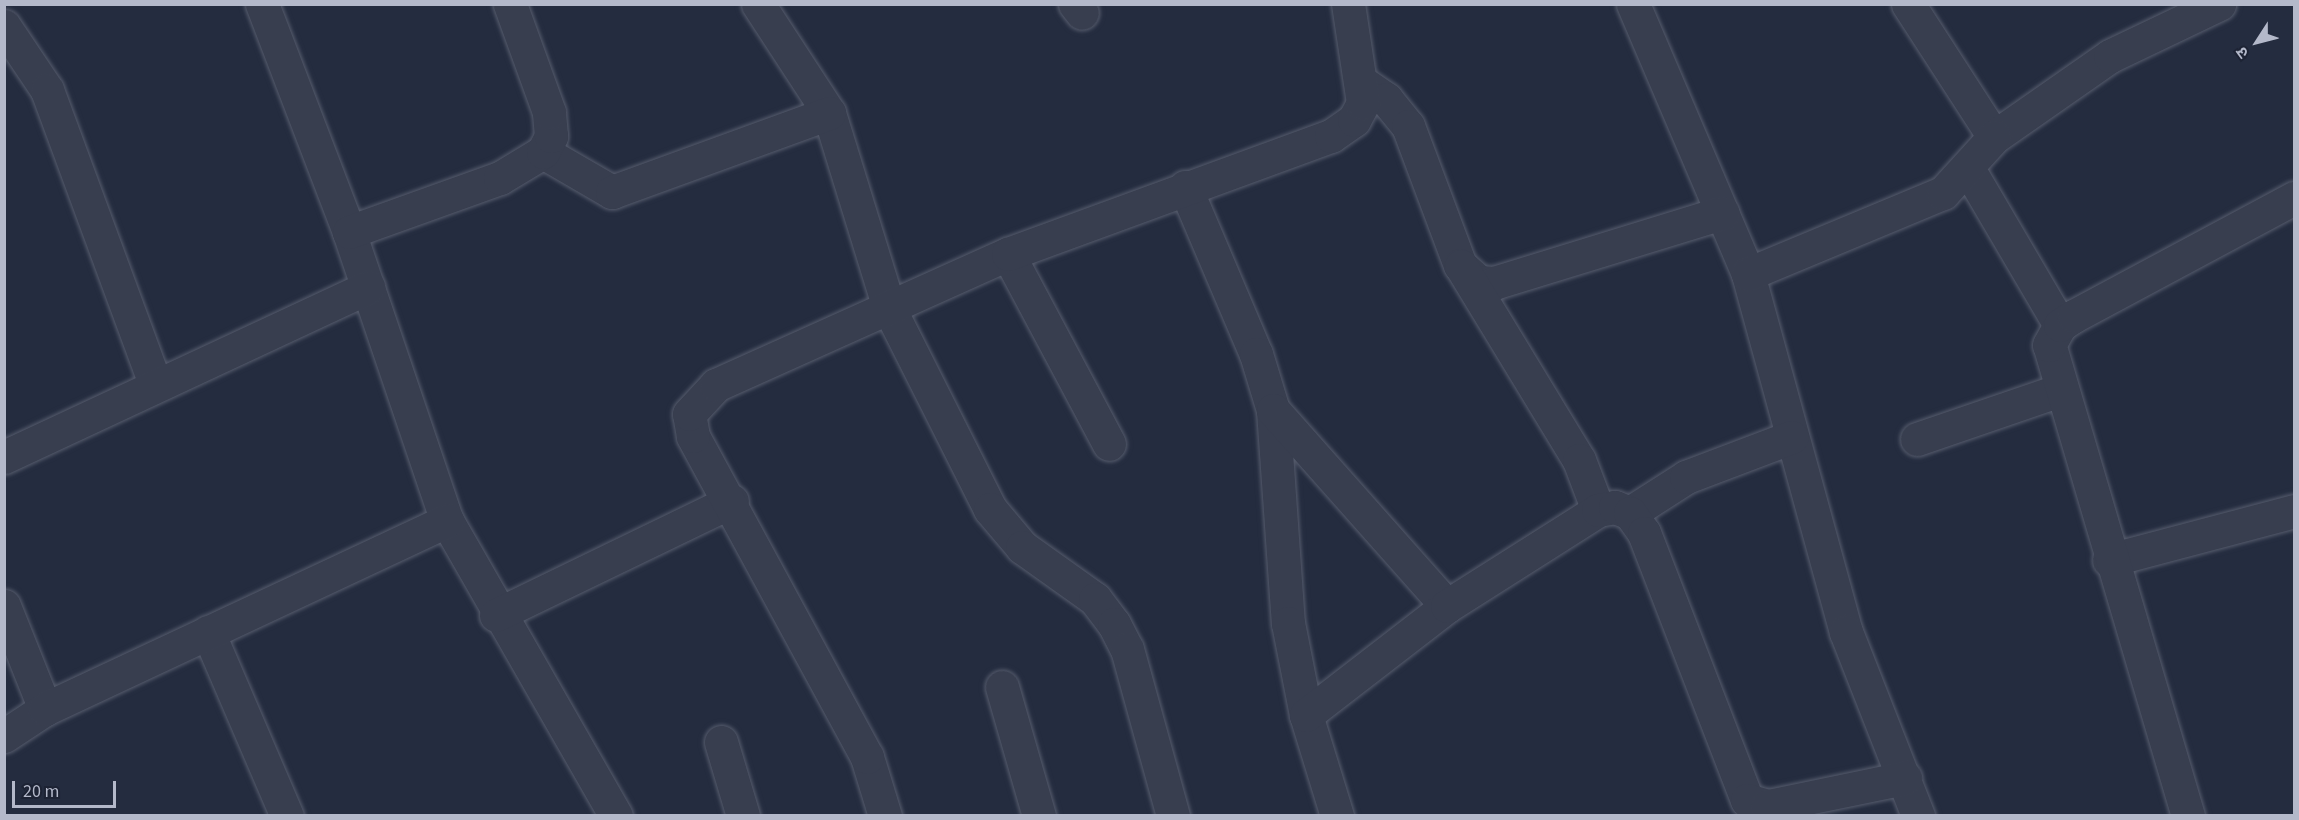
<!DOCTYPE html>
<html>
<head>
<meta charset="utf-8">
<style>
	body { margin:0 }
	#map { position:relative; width:2299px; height:820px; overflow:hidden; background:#242c3f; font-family:"Source Sans 3","Noto Sans Devanagari",sans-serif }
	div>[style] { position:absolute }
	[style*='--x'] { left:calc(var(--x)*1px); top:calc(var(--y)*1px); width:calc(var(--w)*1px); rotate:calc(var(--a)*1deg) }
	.roads { filter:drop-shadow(0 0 2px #565c6d) drop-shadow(0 0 2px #565c6d) }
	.street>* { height:33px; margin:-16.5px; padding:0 16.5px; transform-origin:16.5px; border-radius:16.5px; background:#383e4f }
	span { translate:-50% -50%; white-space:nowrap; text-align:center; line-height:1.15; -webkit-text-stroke:6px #1d2334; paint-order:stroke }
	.frame { position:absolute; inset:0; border:6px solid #b4b9ca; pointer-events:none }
	.north { position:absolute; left:2227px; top:12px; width:60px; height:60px; -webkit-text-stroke:4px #1d2334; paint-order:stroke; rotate:234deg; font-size:16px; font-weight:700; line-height:24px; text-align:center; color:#b4b9ca }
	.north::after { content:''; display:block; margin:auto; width:21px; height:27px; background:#b4b9ca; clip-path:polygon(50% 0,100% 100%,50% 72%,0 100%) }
	.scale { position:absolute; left:12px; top:781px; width:104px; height:27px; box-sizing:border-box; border:3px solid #b4b9ca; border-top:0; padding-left:8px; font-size:18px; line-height:21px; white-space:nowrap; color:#b4b9ca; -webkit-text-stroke:4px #1d2334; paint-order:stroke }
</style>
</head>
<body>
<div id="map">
	<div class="roads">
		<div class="street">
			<i style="--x:262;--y:4;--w:244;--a:69.1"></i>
			<i style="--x:349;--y:232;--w:305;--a:71.3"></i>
			<i style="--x:447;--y:521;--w:340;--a:60.2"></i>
			<i style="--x:758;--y:4;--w:130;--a:56.9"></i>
			<i style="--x:829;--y:113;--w:204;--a:72.9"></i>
			<i style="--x:889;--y:308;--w:225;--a:63.3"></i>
			<i style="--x:990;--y:509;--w:50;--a:49.9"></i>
			<i style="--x:1022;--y:547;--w:90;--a:35.5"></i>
			<i style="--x:1095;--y:599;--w:31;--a:53"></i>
			<i style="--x:1114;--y:624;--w:28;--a:63"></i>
			<i style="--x:1127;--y:649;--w:173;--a:74.6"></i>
			<i style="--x:1075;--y:4;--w:11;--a:52"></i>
			<i style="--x:1633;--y:4;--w:293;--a:66.9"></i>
			<i style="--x:1748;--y:274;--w:371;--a:74.7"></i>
			<i style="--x:1846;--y:632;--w:198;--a:68.6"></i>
			<i style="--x:1908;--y:4;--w:158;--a:57.1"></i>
			<i style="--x:1994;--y:137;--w:141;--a:-34.9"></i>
			<i style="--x:2110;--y:56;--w:121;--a:-25.5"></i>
			<i style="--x:4;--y:26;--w:77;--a:56.1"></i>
			<i style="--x:47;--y:90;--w:313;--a:69.8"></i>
			<i style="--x:1364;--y:84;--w:27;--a:34"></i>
			<i style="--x:1386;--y:99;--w:35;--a:51"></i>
			<i style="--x:1408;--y:126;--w:148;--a:69.5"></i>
			<i style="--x:1460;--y:265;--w:25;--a:42"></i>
			<i style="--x:1479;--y:282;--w:15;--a:4"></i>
			<i style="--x:1494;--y:283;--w:239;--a:-17.1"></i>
			<i style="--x:543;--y:152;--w:80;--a:30.1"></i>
			<i style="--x:612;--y:192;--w:231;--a:-20"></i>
			<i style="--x:1969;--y:170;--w:180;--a:59.6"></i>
			<i style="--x:1185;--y:187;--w:181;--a:67"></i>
			<i style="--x:1256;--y:354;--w:59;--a:73.1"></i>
			<i style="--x:1273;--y:410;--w:214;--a:86"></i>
			<i style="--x:1288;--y:623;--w:94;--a:78.9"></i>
			<i style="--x:1306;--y:715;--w:106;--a:72.9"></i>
			<i style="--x:349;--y:232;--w:160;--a:-19.7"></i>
			<i style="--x:500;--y:178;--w:50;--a:-31.2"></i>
			<i style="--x:543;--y:152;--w:18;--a:-63"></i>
			<i style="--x:551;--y:136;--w:24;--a:-95"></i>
			<i style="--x:549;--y:112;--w:115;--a:-109.9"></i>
			<i style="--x:1008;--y:254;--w:215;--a:62"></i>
			<i style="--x:1461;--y:266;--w:227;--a:58.7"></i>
			<i style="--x:1579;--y:460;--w:53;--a:69.2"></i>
			<i style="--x:1748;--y:274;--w:211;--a:-22.6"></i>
			<i style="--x:1943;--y:193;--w:76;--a:-47.7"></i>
			<i style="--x:1273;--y:410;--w:262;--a:48.4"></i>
			<i style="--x:1917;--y:439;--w:151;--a:-18.9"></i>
			<i style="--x:4;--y:457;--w:402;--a:-25"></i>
			<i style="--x:1630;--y:513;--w:67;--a:-32.7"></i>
			<i style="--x:1686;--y:477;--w:113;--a:-20.7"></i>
			<i style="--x:2109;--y:560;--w:191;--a:-14.8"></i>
			<i style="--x:4;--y:606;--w:111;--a:68.3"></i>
			<i style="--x:496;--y:615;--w:262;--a:-25.8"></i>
			<i style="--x:208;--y:632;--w:200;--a:66.8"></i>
			<i style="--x:1002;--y:687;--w:134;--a:74"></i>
			<i style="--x:1306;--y:715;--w:178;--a:-37.7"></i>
			<i style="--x:1447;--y:606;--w:179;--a:-32.4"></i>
			<i style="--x:1598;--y:510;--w:17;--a:-10"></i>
			<i style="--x:1615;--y:507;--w:16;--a:22"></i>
			<i style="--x:1630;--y:513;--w:24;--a:55"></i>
			<i style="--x:1644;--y:533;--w:286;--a:68.9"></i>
			<i style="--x:1747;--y:800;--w:22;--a:16"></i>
			<i style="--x:1768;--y:806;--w:140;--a:-11.6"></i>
			<i style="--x:4;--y:736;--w:49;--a:-33.4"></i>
			<i style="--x:45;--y:709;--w:444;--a:-25.1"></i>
			<i style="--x:721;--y:742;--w:77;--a:73.4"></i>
			<i style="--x:885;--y:816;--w:62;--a:-107"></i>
			<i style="--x:867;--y:757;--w:365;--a:-118.5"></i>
			<i style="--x:693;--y:436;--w:22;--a:-100"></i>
			<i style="--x:689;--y:414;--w:40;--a:-47"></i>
			<i style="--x:716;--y:385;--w:320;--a:-24.2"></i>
			<i style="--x:1008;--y:254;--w:344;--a:-20.1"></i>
			<i style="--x:1331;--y:136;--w:28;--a:-35"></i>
			<i style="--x:1354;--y:120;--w:19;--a:-62"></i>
			<i style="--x:1363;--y:103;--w:100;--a:-98.6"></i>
			<i style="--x:2188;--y:816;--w:491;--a:-106.4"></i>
			<i style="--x:2049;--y:345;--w:23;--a:-61"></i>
			<i style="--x:2060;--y:325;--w:17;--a:-33"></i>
			<i style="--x:2074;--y:316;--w:250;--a:-28.2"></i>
		</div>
	</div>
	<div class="frame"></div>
	<div class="north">उ</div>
	<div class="scale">20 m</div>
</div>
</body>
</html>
